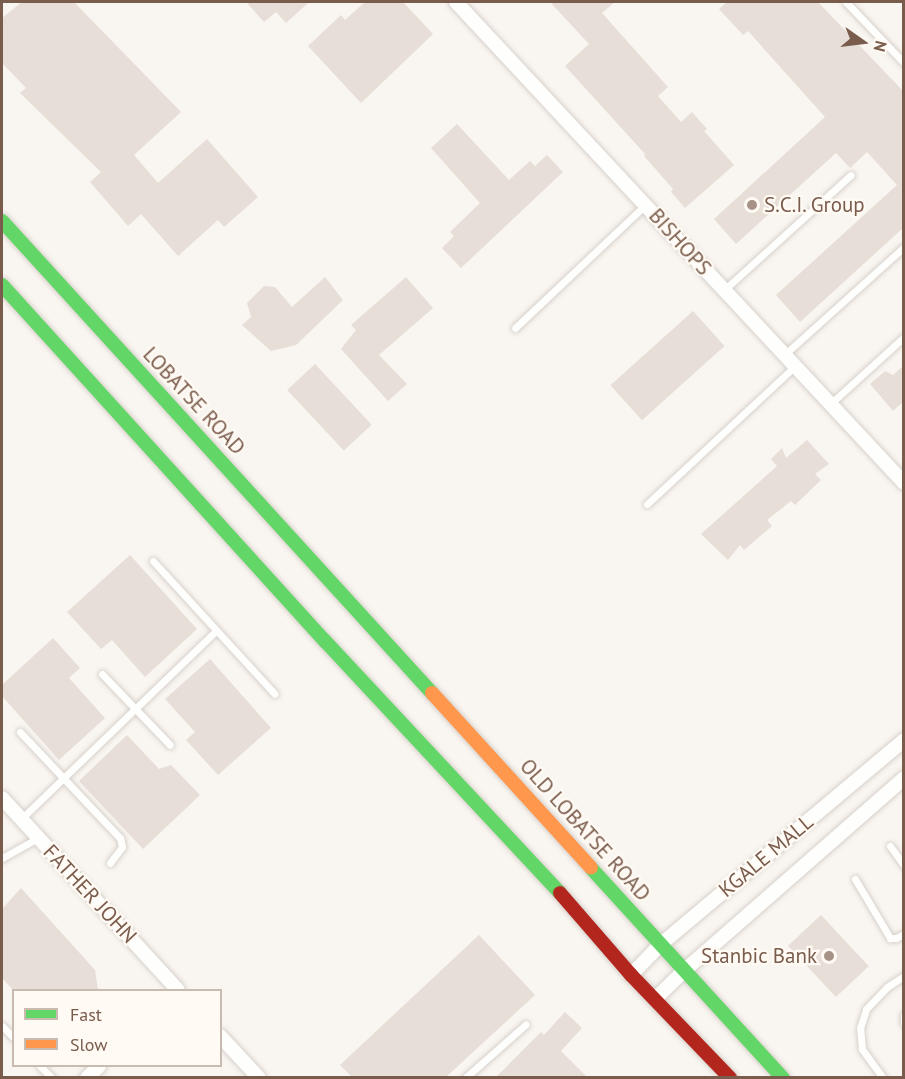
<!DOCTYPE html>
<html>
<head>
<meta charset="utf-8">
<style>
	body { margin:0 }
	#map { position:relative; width:905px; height:1079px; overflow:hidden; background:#f9f5f0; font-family:"PT Sans",sans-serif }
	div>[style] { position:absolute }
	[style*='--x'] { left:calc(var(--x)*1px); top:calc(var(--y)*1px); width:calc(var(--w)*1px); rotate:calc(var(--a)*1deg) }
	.building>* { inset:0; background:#e6ded7; transform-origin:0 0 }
	.roads { filter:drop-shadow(0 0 2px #d7d1cb) drop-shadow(0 0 2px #d7d1cb) }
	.lane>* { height:7px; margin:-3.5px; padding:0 3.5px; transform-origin:3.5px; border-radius:3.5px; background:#fefefd }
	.street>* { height:14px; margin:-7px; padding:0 7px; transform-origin:7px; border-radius:7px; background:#fefefd }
	.fast>* { height:14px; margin:-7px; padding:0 7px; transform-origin:7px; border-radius:7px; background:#63d668 }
	.slow>* { height:14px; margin:-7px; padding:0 7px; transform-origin:7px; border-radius:7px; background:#ff974d }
	.jam>* { height:14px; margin:-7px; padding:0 7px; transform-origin:7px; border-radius:7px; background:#b3261e }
	.dots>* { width:16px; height:16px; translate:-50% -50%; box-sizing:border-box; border:3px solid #fffaf3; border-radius:50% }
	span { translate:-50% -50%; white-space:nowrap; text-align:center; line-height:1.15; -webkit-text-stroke:4.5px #fffaf3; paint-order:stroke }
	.poi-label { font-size:21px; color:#7a5c4d }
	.left { translate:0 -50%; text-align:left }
	.right { translate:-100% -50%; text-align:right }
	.street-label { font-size:21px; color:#7a5c4d }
	.frame { position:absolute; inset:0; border:3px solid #7a5c4d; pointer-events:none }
	.legend { position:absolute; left:12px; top:989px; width:210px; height:78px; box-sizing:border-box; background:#fffaf3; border:2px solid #cabbb1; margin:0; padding:8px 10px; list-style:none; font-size:18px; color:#7a5c4d }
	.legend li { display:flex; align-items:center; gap:12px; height:30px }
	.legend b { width:30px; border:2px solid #cabbb1 }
	.north { position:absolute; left:833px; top:12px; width:60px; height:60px; -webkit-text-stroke:4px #fffaf3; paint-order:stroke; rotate:104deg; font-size:16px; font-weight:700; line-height:24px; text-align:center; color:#7a5c4d }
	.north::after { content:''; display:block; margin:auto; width:21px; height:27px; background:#7a5c4d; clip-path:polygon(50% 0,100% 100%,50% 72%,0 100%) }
</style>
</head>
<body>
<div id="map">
	<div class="building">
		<i style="clip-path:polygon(22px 2px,74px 2px,181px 112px,134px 155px,158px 183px,207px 139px,258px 197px,224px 227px,218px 220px,178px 256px,141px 214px,128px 226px,90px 182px,101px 172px,20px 93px,26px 88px,2px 63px,2px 18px)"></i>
		<i style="clip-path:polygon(246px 2px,309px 2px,286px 23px,276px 12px,264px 22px)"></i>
		<i style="clip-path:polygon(365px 2px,403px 2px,433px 34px,361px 103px,308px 46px,341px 15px,345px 20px)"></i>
		<i style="clip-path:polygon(550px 2px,615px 2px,602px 13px,668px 87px,658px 96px,681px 122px,692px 112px,707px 129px,704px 131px,734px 165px,685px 208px,671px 192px,673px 189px,644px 156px,645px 154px,565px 66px,589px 44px)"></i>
		<i style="clip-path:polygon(727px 2px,818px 2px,903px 91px,903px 228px,800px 322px,776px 295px,897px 185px,867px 152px,850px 168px,836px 153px,736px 244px,714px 219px,825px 117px,748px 31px,743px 35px,719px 9px)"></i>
		<i style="clip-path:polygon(457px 124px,509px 180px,530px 161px,535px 166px,547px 155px,563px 172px,461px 268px,442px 248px,454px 236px,450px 232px,480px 203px,431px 148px)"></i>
		<i style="clip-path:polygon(325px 277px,343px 300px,296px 345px,271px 351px,242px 325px,251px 317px,247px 303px,264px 286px,275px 287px,292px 307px)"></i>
		<i style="clip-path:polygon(406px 277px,433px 308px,379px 355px,407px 384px,388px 401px,341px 349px,356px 330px,351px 325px)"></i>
		<i style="left:693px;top:311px;width:47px;height:111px;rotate:48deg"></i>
		<i style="left:315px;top:364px;width:83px;height:38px;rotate:47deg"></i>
		<i style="clip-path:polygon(903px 366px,903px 402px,893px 411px,870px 384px,885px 371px,893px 375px)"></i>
		<i style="clip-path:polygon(807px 440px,829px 464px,815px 474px,821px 480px,795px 505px,791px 501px,767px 520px,772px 526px,744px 550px,740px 545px,728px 560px,701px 534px,777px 466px,771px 459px,782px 448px,786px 458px)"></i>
		<i style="clip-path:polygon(130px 555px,197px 629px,145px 677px,112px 640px,101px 649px,67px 612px)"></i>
		<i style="clip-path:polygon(53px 638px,80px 668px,69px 678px,105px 718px,59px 760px,2px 696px,2px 685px)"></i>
		<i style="clip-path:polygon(210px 659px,271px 728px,218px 775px,186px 740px,195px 732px,165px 699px)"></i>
		<i style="clip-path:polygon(127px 735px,159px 769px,171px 765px,200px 795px,143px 849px,79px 781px)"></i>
		<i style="clip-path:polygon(21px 888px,95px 970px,98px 990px,13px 990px,2px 978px,2px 909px)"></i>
		<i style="left:821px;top:915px;width:70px;height:45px;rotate:47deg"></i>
		<i style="clip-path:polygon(479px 935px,535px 995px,446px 1077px,352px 1077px,340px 1065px)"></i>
		<i style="clip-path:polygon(565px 1012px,582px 1028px,561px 1051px,587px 1077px,496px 1077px,541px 1032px,544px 1035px)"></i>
	</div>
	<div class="roads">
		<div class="lane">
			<i style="--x:846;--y:2;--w:84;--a:46.4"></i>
			<i style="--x:724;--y:290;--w:171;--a:-42.2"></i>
			<i style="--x:515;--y:328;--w:180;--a:-43.4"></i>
			<i style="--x:784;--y:355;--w:161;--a:-42"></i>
			<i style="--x:829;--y:405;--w:101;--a:-42.2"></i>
			<i style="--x:647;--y:504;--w:202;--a:-43"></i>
			<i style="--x:153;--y:561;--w:180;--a:47.5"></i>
			<i style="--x:102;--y:674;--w:98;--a:46.2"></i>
			<i style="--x:20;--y:732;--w:146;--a:46.7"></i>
			<i style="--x:120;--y:838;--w:9;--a:77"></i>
			<i style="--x:122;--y:847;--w:20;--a:127"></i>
			<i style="--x:21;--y:819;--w:271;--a:-44"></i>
			<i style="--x:890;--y:846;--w:24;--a:54"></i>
			<i style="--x:2;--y:858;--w:41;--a:-29.1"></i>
			<i style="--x:855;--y:879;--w:69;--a:59.3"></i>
			<i style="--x:890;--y:938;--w:6;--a:0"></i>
			<i style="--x:896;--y:938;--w:9;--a:-27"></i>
			<i style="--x:904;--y:1015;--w:8;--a:90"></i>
			<i style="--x:2;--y:1026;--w:17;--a:45"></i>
			<i style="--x:40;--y:1066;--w:17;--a:45"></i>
			<i style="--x:465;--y:1078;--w:81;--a:-41.5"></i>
			<i style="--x:883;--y:1078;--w:36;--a:-126"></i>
			<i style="--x:862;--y:1049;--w:21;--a:-95"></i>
			<i style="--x:860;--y:1028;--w:20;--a:-72"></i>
			<i style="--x:866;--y:1009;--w:30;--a:-46"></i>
			<i style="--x:887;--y:987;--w:20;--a:-33"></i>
		</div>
		<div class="street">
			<i style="--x:456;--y:2;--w:657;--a:47.03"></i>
			<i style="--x:2;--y:798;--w:260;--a:47.5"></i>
			<i style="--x:631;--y:975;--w:42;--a:-46"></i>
			<i style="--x:660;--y:945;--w:319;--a:-40"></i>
			<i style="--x:655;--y:999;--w:43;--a:-44.1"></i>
			<i style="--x:686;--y:969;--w:290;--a:-41.2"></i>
			<i style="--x:220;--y:1036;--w:57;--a:47.1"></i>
			<i style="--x:87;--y:1078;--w:17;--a:-45"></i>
		</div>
		<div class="fast">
			<i style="--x:2;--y:221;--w:639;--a:47.67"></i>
			<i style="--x:2;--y:285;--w:481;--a:47.8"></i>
			<i style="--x:325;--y:641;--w:345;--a:47"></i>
			<i style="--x:591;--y:868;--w:285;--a:47.6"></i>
		</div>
		<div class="slow">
			<i style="--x:432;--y:693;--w:236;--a:47.7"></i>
		</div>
		<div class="jam">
			<i style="--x:560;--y:893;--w:108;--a:49.1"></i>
			<i style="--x:631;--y:975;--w:143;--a:46.1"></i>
		</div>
	</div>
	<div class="dots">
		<i style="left:752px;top:205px;background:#a69286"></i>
		<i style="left:829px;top:956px;background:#a69286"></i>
	</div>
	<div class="poi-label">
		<span class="left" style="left:764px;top:205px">S.C.I. Group</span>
		<span class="right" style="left:817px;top:956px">Stanbic Bank</span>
	</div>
	<div class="street-label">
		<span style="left:680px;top:242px;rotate:48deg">BISHOPS</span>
		<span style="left:194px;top:401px;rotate:47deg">LOBATSE ROAD</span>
		<span style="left:585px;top:830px;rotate:48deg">OLD LOBATSE ROAD</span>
		<span style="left:766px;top:856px;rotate:-40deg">KGALE MALL</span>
		<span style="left:90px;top:894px;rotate:47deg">FATHER JOHN</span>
	</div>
	<div class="frame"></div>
	<ul class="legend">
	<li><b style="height:8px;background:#63d668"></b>Fast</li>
	<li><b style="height:8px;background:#ff974d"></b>Slow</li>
	</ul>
	<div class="north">N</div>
</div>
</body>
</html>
